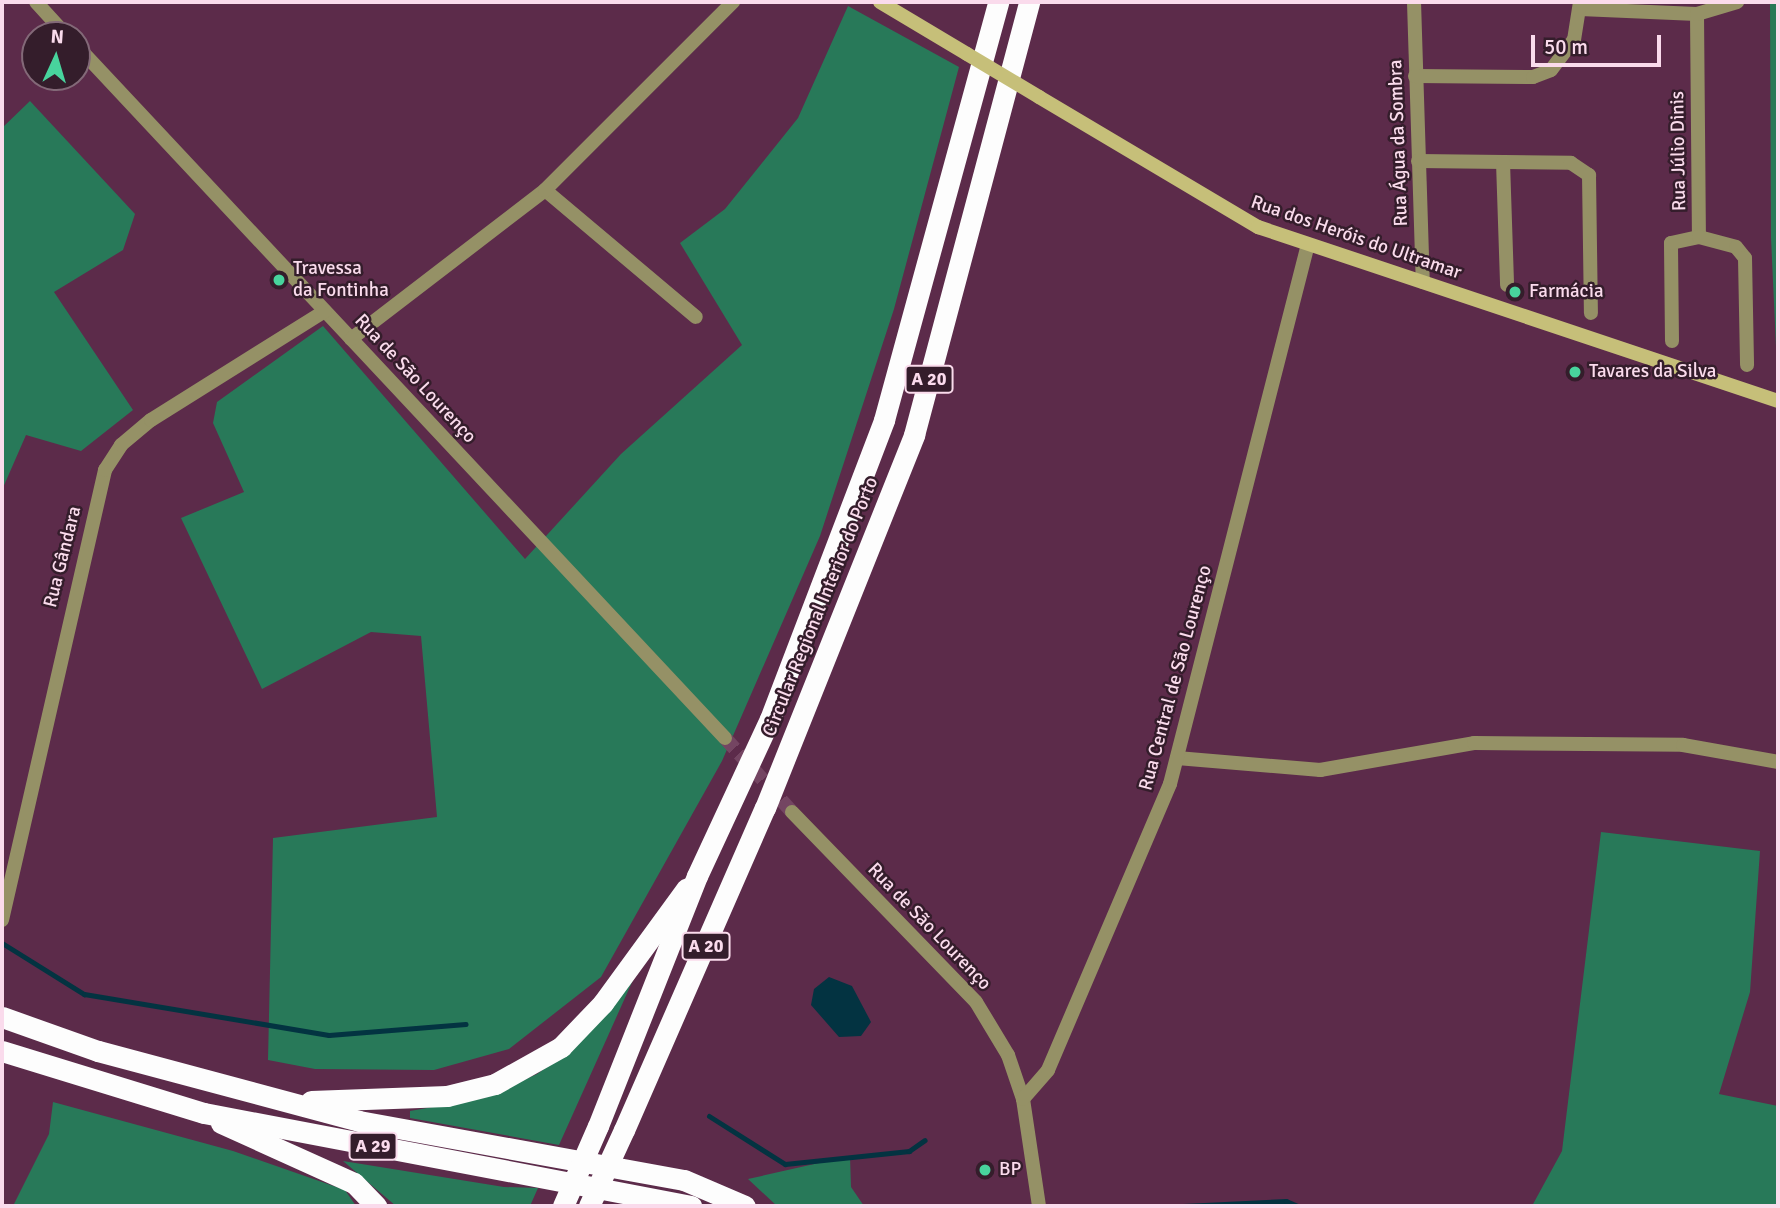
<!DOCTYPE html>
<html>
<head>
<meta charset="utf-8">
<style>
	body { margin:0 }
	#map { position:relative; width:1780px; height:1208px; overflow:hidden; background:#5c2b4a; font-family:Signika,sans-serif }
	div>[style] { position:absolute }
	[style*='--x'] { left:calc(var(--x)*1px); top:calc(var(--y)*1px); width:calc(var(--w)*1px); rotate:calc(var(--a)*1deg) }
	.green>* { inset:0; background:#287959 }
	.water>* { inset:0; background:#033341 }
	.stream>* { height:5px; margin:-2.5px; padding:0 2.5px; transform-origin:2.5px; border-radius:2.5px; background:#033341 }
	.street-tunnel>* { height:14px; margin-top:-7px; transform-origin:0; background:repeating-linear-gradient(90deg,#744562 0 14px,transparent 0 21px) }
	.street>* { height:14px; margin:-7px; padding:0 7px; transform-origin:7px; border-radius:7px; background:#959166 }
	.secondary>* { height:14px; margin:-7px; padding:0 7px; transform-origin:7px; border-radius:7px; background:#c6bf79 }
	.highway>* { height:21px; margin:-10.5px; padding:0 10.5px; transform-origin:10.5px; border-radius:10.5px; background:#fdfdfd }
	.secondary-bridge>* { height:14px; margin:-7px; padding:0 7px; transform-origin:7px; border-radius:7px; background:#c6bf79 }
	.highway-bridge>* { height:21px; margin:-10.5px; padding:0 10.5px; transform-origin:10.5px; border-radius:10.5px; background:#fdfdfd }
	.dots>* { width:19px; height:19px; translate:-50% -50%; box-sizing:border-box; border:4px solid #341d2b; border-radius:50% }
	span { translate:-50% -50%; white-space:nowrap; text-align:center; line-height:1.15; -webkit-text-stroke:5px #341d2b; paint-order:stroke }
	.shield-label span { padding:2px 5px; background:#341d2b; border:2px solid; border-radius:5px; -webkit-text-stroke-width:0 }
	.shield-label { font-size:18px; color:#fadbec; font-weight:700 }
	.street-label { font-size:19px; color:#fadbec }
	.poi-label { font-size:19px; color:#fadbec }
	.left { translate:0 -50%; text-align:left }
	.frame { position:absolute; inset:0; border:4px solid #fadbec; pointer-events:none }
	.north { position:absolute; left:21px; top:21px; width:70px; height:70px; box-sizing:border-box; background:#341d2b; border:2px solid #836978; border-radius:50%; rotate:4deg; font-size:19px; font-weight:700; line-height:28px; text-align:center; color:#fadbec }
	.north::after { content:''; display:block; margin:auto; width:24px; height:32px; background:#48d49d; clip-path:polygon(50% 0,100% 100%,50% 72%,0 100%) }
	.scale { position:absolute; left:1531px; top:35px; width:130px; height:32px; box-sizing:border-box; border:4px solid #fadbec; border-top:0; padding-left:9px; font-size:21px; line-height:24px; white-space:nowrap; color:#fadbec; -webkit-text-stroke:5px #341d2b; paint-order:stroke }
</style>
</head>
<body>
<div id="map">
	<div class="green">
		<i style="clip-path:polygon(1770px 2px,1778px 2px,1778px 390px,1771px 238px)"></i>
		<i style="clip-path:polygon(848px 6px,959px 67px,894px 309px,820px 536px,722px 761px,601px 977px,509px 1049px,434px 1070px,315px 1069px,268px 1060px,273px 838px,437px 817px,421px 636px,371px 632px,262px 689px,181px 518px,244px 492px,213px 423px,217px 402px,323px 326px,525px 559px,621px 454px,742px 345px,680px 243px,725px 209px,798px 118px)"></i>
		<i style="clip-path:polygon(30px 101px,135px 214px,123px 250px,54px 292px,133px 410px,81px 451px,26px 435px,2px 490px,2px 128px)"></i>
		<i style="clip-path:polygon(1601px 832px,1760px 851px,1750px 992px,1719px 1094px,1778px 1106px,1778px 1206px,1532px 1206px,1562px 1151px)"></i>
		<i style="clip-path:polygon(642px 960px,559px 1145px,410px 1118px,410px 1111px,484px 1098px,537px 1074px,571px 1050px)"></i>
		<i style="clip-path:polygon(53px 1102px,233px 1151px,345px 1190px,356px 1206px,13px 1206px,49px 1134px)"></i>
		<i style="clip-path:polygon(850px 1156px,851px 1187px,864px 1206px,777px 1206px,748px 1179px)"></i>
		<i style="clip-path:polygon(343px 1161px,504px 1187px,538px 1188px,530px 1206px,396px 1206px)"></i>
	</div>
	<div class="water">
		<i style="clip-path:polygon(829px 977px,852px 986px,871px 1022px,861px 1036px,839px 1037px,811px 1005px,814px 989px)"></i>
	</div>
	<div class="stream">
		<i style="--x:2;--y:943;--w:97;--a:31.9"></i>
		<i style="--x:84;--y:994;--w:248;--a:9.5"></i>
		<i style="--x:329;--y:1035;--w:137;--a:-4.6"></i>
		<i style="--x:709;--y:1116;--w:90;--a:32.3"></i>
		<i style="--x:785;--y:1164;--w:125;--a:-6"></i>
		<i style="--x:909;--y:1151;--w:19;--a:-35"></i>
		<i style="--x:1183;--y:1206;--w:103;--a:-2.8"></i>
		<i style="--x:1286;--y:1201;--w:12;--a:24"></i>
	</div>
	<div class="street-tunnel">
		<i style="--x:725;--y:738;--w:100;--a:47.8"></i>
	</div>
	<div class="street">
		<i style="--x:36;--y:2;--w:45;--a:47.7"></i>
		<i style="--x:1414;--y:2;--w:280;--a:88.2"></i>
		<i style="--x:1580;--y:9;--w:117;--a:2.4"></i>
		<i style="--x:1697;--y:14;--w:223;--a:89.5"></i>
		<i style="--x:1697;--y:14;--w:42;--a:-16.7"></i>
		<i style="--x:77;--y:46;--w:948;--a:46.88"></i>
		<i style="--x:1415;--y:76;--w:118;--a:0.5"></i>
		<i style="--x:1533;--y:77;--w:19;--a:-21"></i>
		<i style="--x:1551;--y:70;--w:38;--a:-53"></i>
		<i style="--x:1574;--y:40;--w:38;--a:-81"></i>
		<i style="--x:1418;--y:161;--w:153;--a:0.7"></i>
		<i style="--x:1571;--y:163;--w:22;--a:34"></i>
		<i style="--x:1589;--y:175;--w:138;--a:89.2"></i>
		<i style="--x:1503;--y:162;--w:123;--a:88.1"></i>
		<i style="--x:545;--y:190;--w:197;--a:40.1"></i>
		<i style="--x:351;--y:339;--w:245;--a:-37.5"></i>
		<i style="--x:545;--y:190;--w:266;--a:-45"></i>
		<i style="--x:1672;--y:341;--w:98;--a:-90.6"></i>
		<i style="--x:1671;--y:243;--w:29;--a:-12"></i>
		<i style="--x:1699;--y:237;--w:38;--a:15"></i>
		<i style="--x:1736;--y:247;--w:14;--a:51"></i>
		<i style="--x:1745;--y:258;--w:107;--a:88.9"></i>
		<i style="--x:1177;--y:758;--w:144;--a:4.8"></i>
		<i style="--x:1320;--y:770;--w:156;--a:-9.9"></i>
		<i style="--x:1474;--y:743;--w:209;--a:0.5"></i>
		<i style="--x:1683;--y:745;--w:97;--a:10.1"></i>
		<i style="--x:792;--y:812;--w:264;--a:45.9"></i>
		<i style="--x:976;--y:1002;--w:62;--a:58.9"></i>
		<i style="--x:1008;--y:1055;--w:46;--a:71.2"></i>
		<i style="--x:1023;--y:1099;--w:108;--a:81.5"></i>
		<i style="--x:2;--y:920;--w:462;--a:-77.1"></i>
		<i style="--x:105;--y:470;--w:30;--a:-57"></i>
		<i style="--x:121;--y:445;--w:39;--a:-40"></i>
		<i style="--x:151;--y:420;--w:205;--a:-32.1"></i>
		<i style="--x:1023;--y:1099;--w:38;--a:-49"></i>
		<i style="--x:1048;--y:1070;--w:311;--a:-66.9"></i>
		<i style="--x:1170;--y:784;--w:557;--a:-75.66"></i>
	</div>
	<div class="secondary">
		<i style="--x:880;--y:2;--w:101;--a:30.9"></i>
		<i style="--x:1039;--y:97;--w:255;--a:30.7"></i>
		<i style="--x:1258;--y:227;--w:548;--a:18.5"></i>
	</div>
	<div class="highway">
		<i style="--x:2;--y:1017;--w:102;--a:19.5"></i>
		<i style="--x:98;--y:1051;--w:270;--a:15"></i>
		<i style="--x:359;--y:1121;--w:330;--a:10.3"></i>
		<i style="--x:684;--y:1180;--w:66;--a:23.1"></i>
		<i style="--x:2;--y:1051;--w:211;--a:17.1"></i>
		<i style="--x:204;--y:1113;--w:496;--a:10.8"></i>
		<i style="--x:311;--y:1101;--w:136;--a:-2.1"></i>
		<i style="--x:447;--y:1096;--w:49;--a:-14"></i>
		<i style="--x:495;--y:1084;--w:76;--a:-29.3"></i>
		<i style="--x:561;--y:1047;--w:61;--a:-46.3"></i>
		<i style="--x:603;--y:1003;--w:142;--a:-53.9"></i>
		<i style="--x:221;--y:1123;--w:146;--a:24.3"></i>
		<i style="--x:354;--y:1183;--w:32;--a:46"></i>
		<i style="--x:598;--y:1126;--w:269;--a:-68.4"></i>
		<i style="--x:697;--y:876;--w:173;--a:-65.1"></i>
		<i style="--x:770;--y:719;--w:320;--a:-69.1"></i>
		<i style="--x:884;--y:420;--w:433;--a:-74.7"></i>
		<i style="--x:624;--y:1130;--w:352;--a:-66.4"></i>
		<i style="--x:765;--y:808;--w:402;--a:-68.2"></i>
		<i style="--x:914;--y:435;--w:448;--a:-75.1"></i>
	</div>
	<div class="secondary-bridge">
		<i style="--x:967;--y:54;--w:84;--a:30.8"></i>
	</div>
	<div class="highway-bridge">
		<i style="--x:563;--y:1206;--w:87;--a:-66.4"></i>
		<i style="--x:589;--y:1206;--w:84;--a:-65.3"></i>
	</div>
	<div class="dots">
		<i style="left:279px;top:280px;background:#48d49d"></i>
		<i style="left:1515px;top:292px;background:#48d49d"></i>
		<i style="left:1575px;top:372px;background:#48d49d"></i>
		<i style="left:985px;top:1170px;background:#48d49d"></i>
	</div>
	<div class="shield-label">
		<span style="left:929px;top:379px">A 20</span>
		<span style="left:706px;top:946px">A 20</span>
		<span style="left:373px;top:1146px">A 29</span>
	</div>
	<div class="street-label">
		<span style="left:1399px;top:143px;rotate:-92deg">Rua Água da Sombra</span>
		<span style="left:1679px;top:151px;rotate:-91deg">Rua Júlio Dinis</span>
		<span style="left:1356px;top:238px;rotate:19deg">Rua dos Heróis do Ultramar</span>
		<span style="left:415px;top:379px;rotate:47deg">Rua de São Lourenço</span>
		<span style="left:63px;top:557px;rotate:-76deg">Rua Gândara</span>
		<span style="left:821px;top:607px;rotate:-68deg">Circular Regional Interior do Porto</span>
		<span style="left:1176px;top:678px;rotate:-75deg">Rua Central de São Lourenço</span>
		<span style="left:929px;top:927px;rotate:46deg">Rua de São Lourenço</span>
	</div>
	<div class="poi-label">
		<span class="left" style="left:293px;top:280px">Travessa<br>da Fontinha</span>
		<span class="left" style="left:1529px;top:292px">Farmácia</span>
		<span class="left" style="left:1589px;top:372px">Tavares da Silva</span>
		<span class="left" style="left:999px;top:1170px">BP</span>
	</div>
	<div class="frame"></div>
	<div class="north">N</div>
	<div class="scale">50 m</div>
</div>
</body>
</html>
